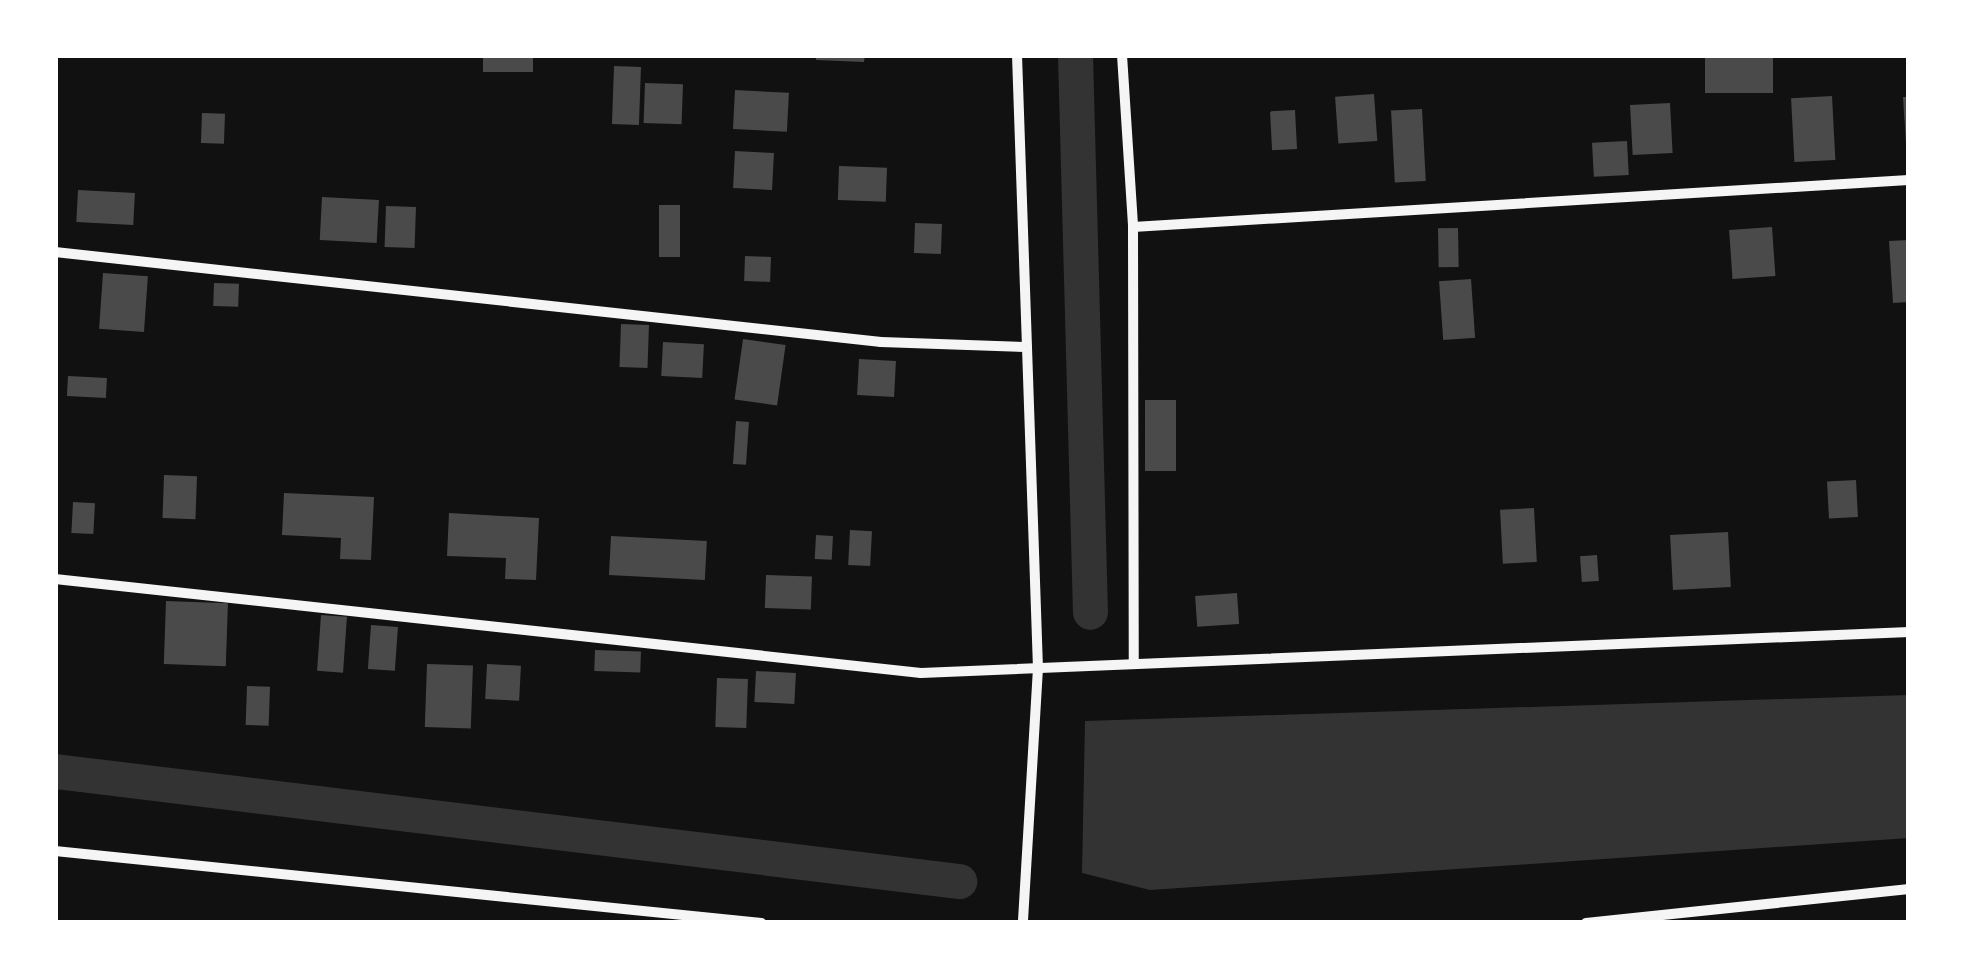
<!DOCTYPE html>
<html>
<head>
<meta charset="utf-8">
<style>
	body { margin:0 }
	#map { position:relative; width:1964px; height:978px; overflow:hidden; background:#111; font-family:Bitter,serif }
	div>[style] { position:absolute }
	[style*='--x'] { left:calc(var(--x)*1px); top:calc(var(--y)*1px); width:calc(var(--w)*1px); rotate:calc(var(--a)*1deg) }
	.water>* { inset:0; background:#333 }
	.canal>* { height:35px; margin:-17.5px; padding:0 17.5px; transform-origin:17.5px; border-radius:17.5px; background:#333 }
	.building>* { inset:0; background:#4a4a4a; transform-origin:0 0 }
	.minor>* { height:10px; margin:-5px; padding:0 5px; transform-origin:5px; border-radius:5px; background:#f5f5f5 }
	span { translate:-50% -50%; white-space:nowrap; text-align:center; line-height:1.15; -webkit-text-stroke:8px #fff; paint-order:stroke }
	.frame { position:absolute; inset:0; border:58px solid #fff; pointer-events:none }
</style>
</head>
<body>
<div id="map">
	<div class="water">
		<i style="clip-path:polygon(1909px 695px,1909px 838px,1150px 890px,1082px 873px,1085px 721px)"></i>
	</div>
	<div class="canal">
		<i style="--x:1075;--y:55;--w:557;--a:88.46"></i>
		<i style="--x:55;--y:771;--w:911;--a:6.94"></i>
	</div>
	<div class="building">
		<i style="left:483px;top:55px;width:50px;height:17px"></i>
		<i style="clip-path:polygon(816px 55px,865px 55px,864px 62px,816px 60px)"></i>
		<i style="left:1705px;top:55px;width:68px;height:38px"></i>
		<i style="left:614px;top:66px;width:27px;height:58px;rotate:2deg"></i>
		<i style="left:645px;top:83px;width:38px;height:40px;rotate:2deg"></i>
		<i style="left:735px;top:90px;width:54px;height:39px;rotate:3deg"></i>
		<i style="left:1374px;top:94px;width:47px;height:39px;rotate:86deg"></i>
		<i style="left:1832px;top:96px;width:64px;height:41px;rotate:87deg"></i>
		<i style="clip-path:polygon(1903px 97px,1909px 97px,1909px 144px,1906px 144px)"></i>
		<i style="left:1670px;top:103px;width:50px;height:40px;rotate:87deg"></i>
		<i style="left:1422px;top:109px;width:72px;height:31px;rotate:87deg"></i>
		<i style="left:1295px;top:110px;width:39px;height:25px;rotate:87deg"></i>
		<i style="left:202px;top:113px;width:23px;height:30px;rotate:2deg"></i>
		<i style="left:1627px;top:141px;width:34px;height:35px;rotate:87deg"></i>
		<i style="left:735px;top:151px;width:39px;height:37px;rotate:3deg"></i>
		<i style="left:839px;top:166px;width:48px;height:34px;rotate:2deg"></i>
		<i style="left:78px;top:190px;width:57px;height:32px;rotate:3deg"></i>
		<i style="left:322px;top:197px;width:57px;height:43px;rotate:3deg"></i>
		<i style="left:659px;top:205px;width:21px;height:52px"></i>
		<i style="left:386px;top:206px;width:30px;height:41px;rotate:2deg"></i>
		<i style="left:915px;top:223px;width:27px;height:30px;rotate:2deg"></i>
		<i style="left:1772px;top:227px;width:49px;height:43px;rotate:86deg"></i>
		<i style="left:1458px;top:228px;width:39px;height:20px;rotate:89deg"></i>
		<i style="clip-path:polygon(1909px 240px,1909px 302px,1893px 303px,1889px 241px)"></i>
		<i style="left:745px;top:256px;width:26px;height:25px;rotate:2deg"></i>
		<i style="left:103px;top:273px;width:45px;height:56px;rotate:4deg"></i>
		<i style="left:1471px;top:279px;width:59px;height:32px;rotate:86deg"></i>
		<i style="left:214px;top:283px;width:25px;height:23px;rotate:2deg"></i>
		<i style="left:621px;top:324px;width:28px;height:43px;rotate:2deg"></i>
		<i style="left:743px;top:339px;width:43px;height:61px;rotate:8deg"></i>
		<i style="left:663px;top:342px;width:41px;height:34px;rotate:3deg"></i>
		<i style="left:859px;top:359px;width:37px;height:36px;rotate:3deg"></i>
		<i style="left:68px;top:376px;width:39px;height:20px;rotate:3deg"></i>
		<i style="left:1145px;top:400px;width:31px;height:71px"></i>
		<i style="left:736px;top:421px;width:13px;height:43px;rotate:4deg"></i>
		<i style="left:164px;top:475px;width:33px;height:43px;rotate:2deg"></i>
		<i style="left:1856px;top:480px;width:37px;height:29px;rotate:87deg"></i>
		<i style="clip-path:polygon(284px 493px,374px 497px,371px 560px,340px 559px,341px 538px,282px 535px)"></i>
		<i style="left:73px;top:502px;width:22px;height:31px;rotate:3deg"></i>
		<i style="left:1534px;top:508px;width:54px;height:34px;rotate:87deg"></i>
		<i style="clip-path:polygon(449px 513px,539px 518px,536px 580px,505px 579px,506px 558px,447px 556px)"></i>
		<i style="left:850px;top:530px;width:22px;height:35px;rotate:3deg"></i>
		<i style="left:1728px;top:532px;width:55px;height:58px;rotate:87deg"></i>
		<i style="left:816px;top:535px;width:17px;height:24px;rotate:3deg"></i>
		<i style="left:611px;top:536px;width:96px;height:39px;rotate:3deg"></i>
		<i style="left:1597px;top:555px;width:26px;height:17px;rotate:86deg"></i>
		<i style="left:766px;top:575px;width:46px;height:33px;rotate:2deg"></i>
		<i style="left:1237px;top:593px;width:31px;height:42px;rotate:86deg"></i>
		<i style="left:166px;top:601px;width:62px;height:63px;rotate:2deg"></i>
		<i style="left:321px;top:615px;width:26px;height:56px;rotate:4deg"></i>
		<i style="left:371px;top:625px;width:27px;height:44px;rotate:4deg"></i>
		<i style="left:595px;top:650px;width:46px;height:21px;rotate:2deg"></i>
		<i style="left:427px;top:664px;width:46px;height:63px;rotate:2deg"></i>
		<i style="left:487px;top:664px;width:34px;height:35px;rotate:3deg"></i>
		<i style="left:756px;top:671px;width:40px;height:31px;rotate:3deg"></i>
		<i style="left:717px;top:678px;width:31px;height:49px;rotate:2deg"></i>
		<i style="left:247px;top:686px;width:23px;height:39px;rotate:2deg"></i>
	</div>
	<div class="minor">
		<i style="--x:1017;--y:55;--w:613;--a:88.04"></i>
		<i style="--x:1038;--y:668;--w:255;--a:93.4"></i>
		<i style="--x:1122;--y:55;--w:172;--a:86.3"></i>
		<i style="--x:1133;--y:227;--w:437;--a:89.9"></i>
		<i style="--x:1133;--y:227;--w:777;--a:-3.47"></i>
		<i style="--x:55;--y:252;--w:831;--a:6.22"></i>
		<i style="--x:881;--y:342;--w:146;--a:2"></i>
		<i style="--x:55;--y:579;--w:871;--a:6.19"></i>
		<i style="--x:921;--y:673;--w:989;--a:-2.38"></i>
		<i style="--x:55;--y:851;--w:710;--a:5.82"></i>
		<i style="--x:1586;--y:923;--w:325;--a:-6"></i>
	</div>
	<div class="frame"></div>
</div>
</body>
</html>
